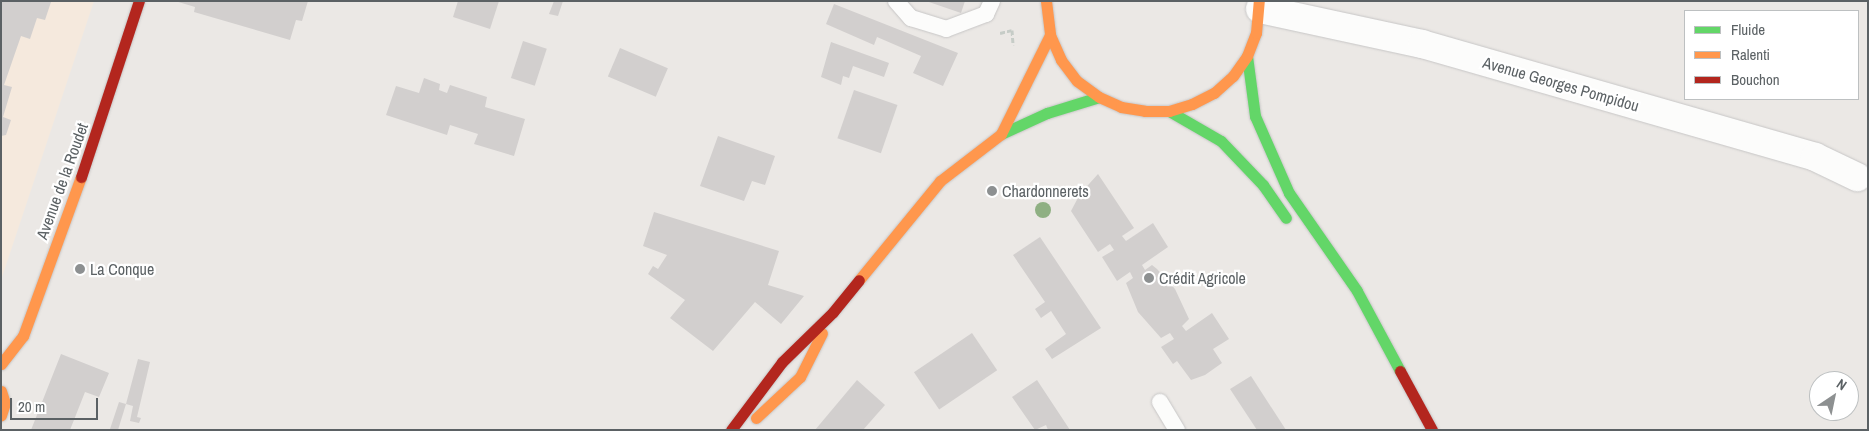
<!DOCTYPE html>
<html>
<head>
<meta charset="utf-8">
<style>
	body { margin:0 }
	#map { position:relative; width:1869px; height:431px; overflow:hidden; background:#ebe8e5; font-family:"Archivo Narrow",sans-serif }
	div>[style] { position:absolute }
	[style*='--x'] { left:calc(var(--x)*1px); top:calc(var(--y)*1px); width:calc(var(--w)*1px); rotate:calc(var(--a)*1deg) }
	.commercial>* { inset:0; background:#f5e9dd }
	.building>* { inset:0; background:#d2cfce; transform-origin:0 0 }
	.path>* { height:3px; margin-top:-1.5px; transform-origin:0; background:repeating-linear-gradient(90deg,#c6ccc7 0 5px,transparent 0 7.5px) }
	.roads { filter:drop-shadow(0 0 1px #c7c6c6) drop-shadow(0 0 1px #c7c6c6) }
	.lane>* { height:16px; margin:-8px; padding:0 8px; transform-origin:8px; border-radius:8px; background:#fcfcfb }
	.street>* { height:28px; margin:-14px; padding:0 14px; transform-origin:14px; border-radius:14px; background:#fcfcfb }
	.fast>* { height:11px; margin:-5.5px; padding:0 5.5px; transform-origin:5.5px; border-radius:5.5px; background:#63d668 }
	.slow>* { height:11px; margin:-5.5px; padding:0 5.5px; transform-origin:5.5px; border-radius:5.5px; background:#ff974d }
	.jam>* { height:11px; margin:-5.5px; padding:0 5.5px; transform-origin:5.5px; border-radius:5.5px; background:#b3261e }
	.trees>* { width:16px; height:16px; margin:-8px; border-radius:50%; background:#8fb083 }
	.dots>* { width:14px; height:14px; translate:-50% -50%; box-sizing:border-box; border:2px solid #fff; border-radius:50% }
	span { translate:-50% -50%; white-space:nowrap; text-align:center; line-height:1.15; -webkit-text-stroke:4.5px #fff; paint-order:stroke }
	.street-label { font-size:16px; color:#5b6164 }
	.poi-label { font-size:16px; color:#5b6164 }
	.left { translate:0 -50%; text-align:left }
	.frame { position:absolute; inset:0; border:2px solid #5b6164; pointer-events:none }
	.legend { position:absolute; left:1684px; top:10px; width:175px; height:90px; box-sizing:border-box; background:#fff; border:1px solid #bdc0c1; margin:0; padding:6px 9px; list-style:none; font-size:15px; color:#5b6164 }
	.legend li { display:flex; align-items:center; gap:10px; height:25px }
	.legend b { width:25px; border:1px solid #bdc0c1 }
	.north { position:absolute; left:1809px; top:371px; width:50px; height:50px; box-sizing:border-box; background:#fff; border:1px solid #bdc0c1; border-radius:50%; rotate:34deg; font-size:14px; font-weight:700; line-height:20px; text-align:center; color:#5b6164 }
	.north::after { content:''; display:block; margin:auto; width:18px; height:22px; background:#8d9091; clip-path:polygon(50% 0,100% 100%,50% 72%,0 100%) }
	.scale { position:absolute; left:10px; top:398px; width:88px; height:22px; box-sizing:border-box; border:2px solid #5b6164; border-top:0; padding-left:6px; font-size:15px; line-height:18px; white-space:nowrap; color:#5b6164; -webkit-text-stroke:4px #fff; paint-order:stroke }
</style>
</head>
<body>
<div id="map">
	<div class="commercial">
		<i style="clip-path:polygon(1px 1px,94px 1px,1px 280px)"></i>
	</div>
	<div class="building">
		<i style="clip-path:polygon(1px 1px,51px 2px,45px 20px,37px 18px,30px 39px,21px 36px,4px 85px,12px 87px,3px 117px,11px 120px,6px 135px,1px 136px)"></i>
		<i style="clip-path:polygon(175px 1px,308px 1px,302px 21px,296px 20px,290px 40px,194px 12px,195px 7px)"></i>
		<i style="clip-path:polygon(458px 1px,499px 1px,490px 29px,453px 17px)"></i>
		<i style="clip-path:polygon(554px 1px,563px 1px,558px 16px,549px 14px)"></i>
		<i style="clip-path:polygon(926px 1px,965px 1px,961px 13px)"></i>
		<i style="clip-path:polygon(834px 4px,958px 53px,943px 86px,913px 73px,921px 56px,877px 37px,874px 45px,826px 24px)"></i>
		<i style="left:523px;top:41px;width:25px;height:39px;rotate:18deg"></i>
		<i style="clip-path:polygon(831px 42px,889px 63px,884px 77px,853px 66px,849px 78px,843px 76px,841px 85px,821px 77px)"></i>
		<i style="left:620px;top:48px;width:52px;height:31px;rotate:23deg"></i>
		<i style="clip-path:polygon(424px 78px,440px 84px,439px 90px,447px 93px,450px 85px,487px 97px,485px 107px,525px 119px,514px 156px,474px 144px,478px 134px,450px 125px,447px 135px,386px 115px,396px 86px,419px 93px)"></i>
		<i style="left:854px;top:90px;width:46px;height:51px;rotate:19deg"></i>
		<i style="clip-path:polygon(718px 136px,775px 156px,765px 185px,752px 181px,744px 201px,700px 186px)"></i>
		<i style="clip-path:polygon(1098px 174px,1134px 228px,1122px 236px,1126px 241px,1153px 223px,1168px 247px,1142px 265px,1145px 270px,1152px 265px,1157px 269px,1175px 289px,1189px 319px,1182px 326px,1186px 331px,1212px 313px,1229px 339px,1213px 349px,1222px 363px,1205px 375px,1191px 380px,1177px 361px,1173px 364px,1161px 347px,1174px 339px,1170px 333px,1161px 338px,1138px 312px,1126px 283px,1133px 278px,1130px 272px,1117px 281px,1102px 257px,1114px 250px,1110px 244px,1098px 252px,1071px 211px,1080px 194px)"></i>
		<i style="clip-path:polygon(654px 212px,779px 251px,768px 285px,804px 296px,781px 324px,755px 302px,713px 351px,670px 318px,685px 300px,648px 274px,653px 266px,658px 269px,667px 255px,643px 246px)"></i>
		<i style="clip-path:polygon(1040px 237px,1101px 328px,1052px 359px,1045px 349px,1066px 334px,1051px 311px,1041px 318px,1035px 309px,1045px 302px,1013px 255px)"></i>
		<i style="left:972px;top:333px;width:45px;height:70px;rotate:56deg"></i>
		<i style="clip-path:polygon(61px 354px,109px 373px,99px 397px,85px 392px,70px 430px,31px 430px)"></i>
		<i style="clip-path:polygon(138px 359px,150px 362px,137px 417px,141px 418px,139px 423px,130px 421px,133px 406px,126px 404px)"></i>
		<i style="clip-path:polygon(1251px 376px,1286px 430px,1257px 430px,1230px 389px)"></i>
		<i style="clip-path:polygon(857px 380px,885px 405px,863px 430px,815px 430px)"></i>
		<i style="clip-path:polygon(1037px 380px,1070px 430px,1048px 430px,1046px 425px,1035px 430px,1012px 397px)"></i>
		<i style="clip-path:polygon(119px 402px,126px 404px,118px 430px,113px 430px,110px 429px)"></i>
	</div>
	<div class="path">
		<i style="--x:1000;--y:33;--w:12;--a:-14"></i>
		<i style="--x:1012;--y:30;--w:15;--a:86"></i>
	</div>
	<div class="roads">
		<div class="lane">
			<i style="--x:896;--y:1;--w:23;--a:49"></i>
			<i style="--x:911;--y:18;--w:37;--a:17"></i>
			<i style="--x:946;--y:29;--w:43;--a:-20.6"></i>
			<i style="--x:986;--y:14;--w:14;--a:-65"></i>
			<i style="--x:1160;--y:402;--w:33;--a:59"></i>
		</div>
		<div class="street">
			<i style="--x:1260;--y:9;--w:166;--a:12.2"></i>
			<i style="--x:1422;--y:44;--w:409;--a:16"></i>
			<i style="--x:1815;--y:157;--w:47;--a:25.5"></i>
		</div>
		<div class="fast">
			<i style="--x:1247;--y:56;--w:61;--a:82.4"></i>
			<i style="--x:1255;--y:116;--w:84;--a:66.2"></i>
			<i style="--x:1289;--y:193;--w:119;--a:55.2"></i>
			<i style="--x:1357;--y:291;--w:91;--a:61.7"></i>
			<i style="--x:1169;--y:111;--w:60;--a:30"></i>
			<i style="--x:1221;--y:141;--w:61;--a:46.3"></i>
			<i style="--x:1263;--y:185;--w:40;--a:55.1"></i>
			<i style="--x:1001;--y:134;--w:51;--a:-24.5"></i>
			<i style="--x:1047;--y:113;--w:54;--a:-17.1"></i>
		</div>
		<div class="slow">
			<i style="--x:1046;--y:1;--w:34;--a:83"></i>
			<i style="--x:1050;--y:35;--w:27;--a:66"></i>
			<i style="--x:1061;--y:60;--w:26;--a:53"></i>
			<i style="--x:1077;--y:81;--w:27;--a:36"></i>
			<i style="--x:1099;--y:97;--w:24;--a:24"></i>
			<i style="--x:1121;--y:107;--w:24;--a:9"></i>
			<i style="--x:1145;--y:111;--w:24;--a:0"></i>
			<i style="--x:1169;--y:111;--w:24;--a:-17"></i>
			<i style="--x:1192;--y:104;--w:25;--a:-27"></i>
			<i style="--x:1214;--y:93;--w:25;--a:-42"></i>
			<i style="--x:1233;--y:76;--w:24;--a:-55"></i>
			<i style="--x:1247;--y:56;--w:25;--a:-69"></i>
			<i style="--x:1256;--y:33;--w:32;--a:-85"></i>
			<i style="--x:859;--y:280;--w:128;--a:-50.7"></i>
			<i style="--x:940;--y:181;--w:77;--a:-37.6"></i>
			<i style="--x:1001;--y:134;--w:110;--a:-63.7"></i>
			<i style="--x:1;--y:364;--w:36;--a:-52"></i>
			<i style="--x:23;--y:336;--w:169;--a:-70"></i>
			<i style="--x:1;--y:391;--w:13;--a:72"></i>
			<i style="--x:5;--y:403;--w:13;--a:108"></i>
			<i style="--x:756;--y:418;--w:60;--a:-43"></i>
			<i style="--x:800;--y:377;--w:49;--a:-63.4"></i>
		</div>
		<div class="jam">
			<i style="--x:81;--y:177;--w:185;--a:-71.8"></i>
			<i style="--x:1400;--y:371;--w:67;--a:61.5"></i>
			<i style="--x:731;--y:430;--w:85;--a:-53.1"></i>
			<i style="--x:782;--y:362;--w:71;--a:-44.4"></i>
			<i style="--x:833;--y:312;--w:41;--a:-50.9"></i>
		</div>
	</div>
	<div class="trees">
		<i style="left:1043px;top:210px"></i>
	</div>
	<div class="dots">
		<i style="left:992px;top:191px;background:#8d9091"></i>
		<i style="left:80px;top:269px;background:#8d9091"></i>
		<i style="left:1149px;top:278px;background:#8d9091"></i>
	</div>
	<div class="street-label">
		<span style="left:1561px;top:84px;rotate:16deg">Avenue Georges Pompidou</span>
		<span style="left:62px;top:181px;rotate:-70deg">Avenue de la Roudet</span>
	</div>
	<div class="poi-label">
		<span class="left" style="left:1002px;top:191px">Chardonnerets</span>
		<span class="left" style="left:90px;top:269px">La Conque</span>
		<span class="left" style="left:1159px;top:278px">Crédit Agricole</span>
	</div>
	<div class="frame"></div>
	<ul class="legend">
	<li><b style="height:6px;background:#63d668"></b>Fluide</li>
	<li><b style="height:6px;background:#ff974d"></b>Ralenti</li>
	<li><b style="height:6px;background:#b3261e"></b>Bouchon</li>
	</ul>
	<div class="north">N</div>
	<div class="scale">20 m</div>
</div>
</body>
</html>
